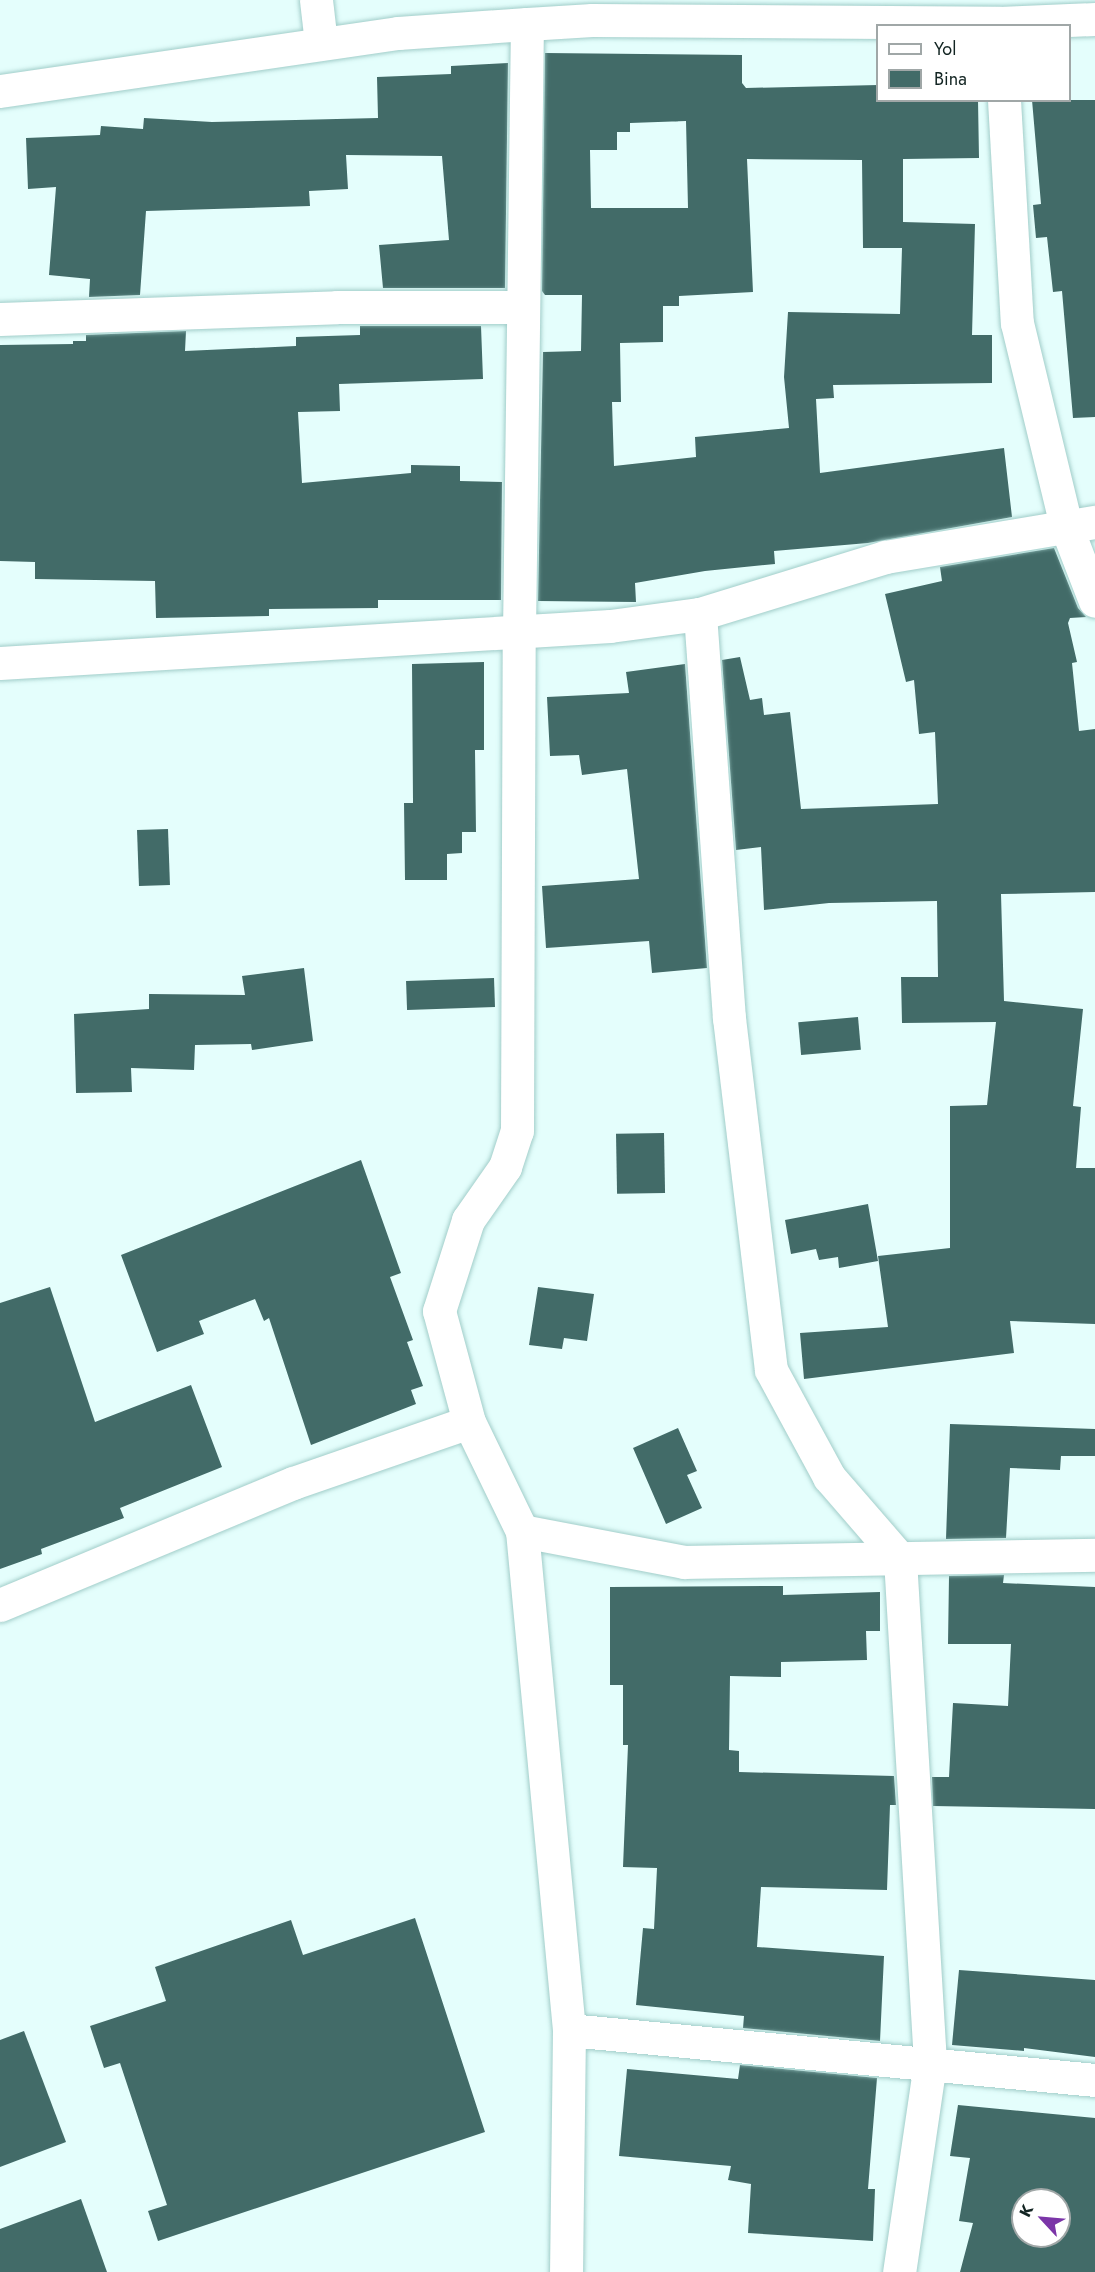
<!DOCTYPE html>
<html>
<head>
<meta charset="utf-8">
<style>
	body { margin:0 }
	#map { position:relative; width:1095px; height:2272px; overflow:hidden; background:#e4fefc; font-family:Jost,sans-serif }
	div>[style] { position:absolute }
	[style*='--x'] { left:calc(var(--x)*1px); top:calc(var(--y)*1px); width:calc(var(--w)*1px); rotate:calc(var(--a)*1deg) }
	.building>* { inset:0; background:#426b68; transform-origin:0 0 }
	.roads { filter:drop-shadow(0 0 2px #a1cdc9) drop-shadow(0 0 2px #a1cdc9) }
	.minor>* { height:33px; margin:-16.5px; padding:0 16.5px; transform-origin:16.5px; border-radius:16.5px; background:#fff }
	span { translate:-50% -50%; white-space:nowrap; text-align:center; line-height:1.15; -webkit-text-stroke:6px #fff; paint-order:stroke }
	.legend { position:absolute; left:876px; top:24px; width:195px; height:78px; box-sizing:border-box; background:#fff; border:2px solid #a0a7a7; margin:0; padding:8px 10px; list-style:none; font-size:18px; color:#122422 }
	.legend li { display:flex; align-items:center; gap:12px; height:30px }
	.legend b { width:30px; border:2px solid #a0a7a7 }
	.north { position:absolute; left:1011px; top:2188px; width:60px; height:60px; box-sizing:border-box; background:#fff; border:2px solid #a0a7a7; border-radius:50%; rotate:296deg; font-size:16px; font-weight:700; line-height:24px; text-align:center; color:#122422 }
	.north::after { content:''; display:block; margin:auto; width:21px; height:27px; background:#7b35a8; clip-path:polygon(50% 0,100% 100%,50% 72%,0 100%) }
</style>
</head>
<body>
<div id="map">
	<div class="building">
		<i style="clip-path:polygon(evenodd,545px 53px,742px 55px,742px 83px,746px 88px,878px 85px,878px 100px,978px 100px,979px 158px,903px 159px,903px 222px,975px 224px,972px 335px,992px 335px,992px 383px,833px 385px,834px 398px,816px 399px,820px 473px,1004px 448px,1012px 517px,868px 543px,774px 551px,775px 564px,705px 571px,635px 583px,636px 602px,538px 601px,543px 352px,581px 351px,582px 295px,545px 295px,542px 291px,545px 53px,686px 121px,688px 208px,591px 208px,590px 150px,617px 150px,617px 132px,630px 132px,630px 123px,686px 121px,545px 53px,747px 159px,862px 160px,863px 248px,902px 248px,900px 314px,788px 312px,784px 377px,789px 428px,695px 437px,696px 457px,614px 466px,612px 402px,621px 402px,620px 343px,663px 342px,663px 306px,679px 306px,679px 296px,753px 292px,747px 159px)"></i>
		<i style="clip-path:polygon(508px 63px,505px 288px,383px 288px,379px 245px,449px 240px,442px 156px,346px 155px,348px 189px,309px 191px,310px 206px,146px 211px,140px 295px,89px 297px,90px 279px,49px 275px,56px 187px,28px 189px,26px 138px,100px 135px,101px 126px,143px 129px,144px 118px,212px 122px,378px 118px,377px 77px,451px 74px,451px 66px)"></i>
		<i style="clip-path:polygon(1032px 100px,1095px 100px,1095px 417px,1073px 418px,1062px 291px,1053px 292px,1047px 237px,1036px 238px,1033px 205px,1041px 204px)"></i>
		<i style="clip-path:polygon(360px 326px,481px 326px,483px 379px,339px 384px,340px 411px,298px 412px,302px 483px,411px 473px,411px 465px,460px 466px,460px 481px,502px 482px,501px 600px,378px 600px,378px 608px,269px 609px,269px 616px,156px 618px,155px 581px,35px 579px,35px 562px,0 561px,0 345px,73px 344px,73px 341px,86px 341px,86px 335px,186px 331px,185px 351px,296px 346px,296px 337px,360px 335px)"></i>
		<i style="clip-path:polygon(1054px 548px,1078px 608px,1086px 617px,1070px 618px,1068px 623px,1077px 662px,1072px 663px,1079px 731px,1095px 729px,1095px 892px,1001px 894px,1004px 1001px,1083px 1009px,1073px 1106px,1081px 1107px,1076px 1168px,1095px 1168px,1095px 1324px,1010px 1321px,1014px 1353px,804px 1379px,800px 1333px,888px 1327px,878px 1256px,950px 1248px,950px 1106px,987px 1105px,996px 1022px,902px 1023px,901px 977px,938px 977px,937px 901px,829px 903px,764px 910px,761px 847px,736px 850px,722px 660px,740px 657px,750px 700px,762px 698px,764px 715px,790px 712px,801px 809px,938px 804px,935px 732px,919px 734px,914px 680px,906px 682px,885px 594px,942px 581px,940px 567px)"></i>
		<i style="clip-path:polygon(484px 662px,484px 750px,475px 750px,476px 832px,462px 832px,462px 853px,447px 854px,447px 880px,405px 880px,404px 803px,413px 803px,412px 664px)"></i>
		<i style="clip-path:polygon(685px 664px,707px 968px,652px 973px,649px 941px,546px 948px,542px 886px,639px 879px,627px 769px,582px 775px,579px 755px,550px 756px,547px 697px,629px 693px,626px 672px)"></i>
		<i style="left:168px;top:829px;width:56px;height:31px;rotate:88deg"></i>
		<i style="clip-path:polygon(304px 968px,313px 1041px,252px 1050px,251px 1044px,195px 1045px,194px 1070px,131px 1068px,132px 1092px,76px 1093px,74px 1014px,149px 1009px,149px 994px,245px 995px,242px 976px)"></i>
		<i style="left:494px;top:978px;width:29px;height:88px;rotate:88deg"></i>
		<i style="left:858px;top:1017px;width:33px;height:60px;rotate:85deg"></i>
		<i style="left:664px;top:1133px;width:60px;height:48px;rotate:89deg"></i>
		<i style="clip-path:polygon(361px 1160px,401px 1273px,390px 1277px,413px 1340px,407px 1342px,423px 1386px,411px 1390px,416px 1404px,311px 1445px,269px 1318px,264px 1321px,255px 1299px,199px 1321px,204px 1334px,157px 1352px,121px 1255px)"></i>
		<i style="clip-path:polygon(868px 1204px,878px 1261px,839px 1268px,838px 1257px,819px 1260px,816px 1249px,791px 1254px,785px 1220px)"></i>
		<i style="clip-path:polygon(50px 1287px,95px 1422px,191px 1385px,222px 1467px,120px 1508px,124px 1518px,41px 1549px,42px 1554px,0 1569px,0 1303px)"></i>
		<i style="clip-path:polygon(538px 1287px,594px 1294px,587px 1341px,564px 1338px,562px 1349px,529px 1345px)"></i>
		<i style="clip-path:polygon(950px 1424px,1095px 1429px,1095px 1456px,1061px 1456px,1060px 1470px,1010px 1468px,1006px 1538px,946px 1539px)"></i>
		<i style="clip-path:polygon(678px 1428px,697px 1471px,687px 1475px,702px 1508px,666px 1524px,633px 1448px)"></i>
		<i style="clip-path:polygon(1004px 1575px,1003px 1583px,1095px 1587px,1095px 1809px,933px 1806px,932px 1777px,949px 1777px,953px 1703px,1008px 1706px,1011px 1644px,948px 1644px,949px 1576px)"></i>
		<i style="clip-path:polygon(783px 1586px,783px 1595px,880px 1592px,880px 1631px,866px 1631px,867px 1660px,781px 1662px,781px 1677px,730px 1676px,729px 1750px,739px 1751px,739px 1772px,894px 1776px,896px 1805px,890px 1805px,887px 1890px,761px 1887px,757px 1947px,884px 1956px,880px 2041px,743px 2028px,744px 2016px,636px 2005px,643px 1928px,654px 1929px,657px 1868px,623px 1867px,628px 1745px,623px 1745px,623px 1685px,610px 1685px,610px 1587px)"></i>
		<i style="clip-path:polygon(415px 1918px,485px 2132px,158px 2241px,148px 2211px,167px 2205px,120px 2063px,104px 2068px,90px 2026px,166px 2001px,155px 1967px,291px 1920px,303px 1955px)"></i>
		<i style="clip-path:polygon(959px 1970px,1095px 1980px,1095px 2057px,1024px 2048px,1024px 2051px,952px 2045px)"></i>
		<i style="clip-path:polygon(24px 2031px,66px 2142px,0 2167px,0 2040px)"></i>
		<i style="clip-path:polygon(740px 2065px,877px 2078px,868px 2189px,875px 2189px,873px 2241px,748px 2233px,751px 2184px,728px 2180px,731px 2166px,619px 2156px,627px 2069px,738px 2079px)"></i>
		<i style="clip-path:polygon(evenodd,958px 2105px,1095px 2118px,1095px 2272px,960px 2272px,973px 2223px,959px 2221px,970px 2158px,950px 2156px,958px 2105px,1023px 2200px,1059px 2200px,1059px 2236px,1023px 2236px,1023px 2200px)"></i>
		<i style="clip-path:polygon(81px 2199px,107px 2272px,0 2272px,0 2229px)"></i>
	</div>
	<div class="roads">
		<div class="minor">
			<i style="--x:316;--y:0;--w:43;--a:83.4"></i>
			<i style="--x:0;--y:91;--w:402;--a:-8.3"></i>
			<i style="--x:398;--y:33;--w:129;--a:-4"></i>
			<i style="--x:527;--y:24;--w:65;--a:-3.5"></i>
			<i style="--x:592;--y:20;--w:407;--a:0.4"></i>
			<i style="--x:999;--y:23;--w:96;--a:-2.4"></i>
			<i style="--x:1004;--y:100;--w:223;--a:86.7"></i>
			<i style="--x:1017;--y:323;--w:209;--a:76.4"></i>
			<i style="--x:1066;--y:526;--w:80;--a:68.9"></i>
			<i style="--x:0;--y:319;--w:337;--a:-2"></i>
			<i style="--x:337;--y:307;--w:186;--a:0"></i>
			<i style="--x:700;--y:614;--w:405;--a:85.9"></i>
			<i style="--x:729;--y:1018;--w:354;--a:83.2"></i>
			<i style="--x:771;--y:1370;--w:122;--a:61.5"></i>
			<i style="--x:829;--y:1477;--w:108;--a:49.1"></i>
			<i style="--x:900;--y:1559;--w:505;--a:86.59"></i>
			<i style="--x:930;--y:2063;--w:211;--a:98.4"></i>
			<i style="--x:0;--y:663;--w:611;--a:-3.47"></i>
			<i style="--x:610;--y:626;--w:91;--a:-7.6"></i>
			<i style="--x:700;--y:614;--w:194;--a:-17.1"></i>
			<i style="--x:885;--y:557;--w:213;--a:-9.5"></i>
			<i style="--x:469;--y:1422;--w:115;--a:-105.1"></i>
			<i style="--x:439;--y:1311;--w:96;--a:-72.3"></i>
			<i style="--x:468;--y:1220;--w:65;--a:-55.1"></i>
			<i style="--x:505;--y:1167;--w:38;--a:-72"></i>
			<i style="--x:517;--y:1131;--w:498;--a:-89.8"></i>
			<i style="--x:519;--y:633;--w:609;--a:-89.25"></i>
			<i style="--x:522;--y:1531;--w:165;--a:10.8"></i>
			<i style="--x:684;--y:1562;--w:411;--a:-1"></i>
			<i style="--x:0;--y:1605;--w:317;--a:-22.6"></i>
			<i style="--x:293;--y:1483;--w:186;--a:-19.1"></i>
			<i style="--x:469;--y:1422;--w:121;--a:64.1"></i>
			<i style="--x:522;--y:1531;--w:501;--a:84.62"></i>
			<i style="--x:569;--y:2030;--w:242;--a:90.7"></i>
			<i style="--x:569;--y:2030;--w:528;--a:5.43"></i>
		</div>
	</div>
	<ul class="legend">
	<li><b style="height:8px;background:#fff"></b>Yol</li>
	<li><b style="height:16px;background:#426b68"></b>Bina</li>
	</ul>
	<div class="north">K</div>
</div>
</body>
</html>
